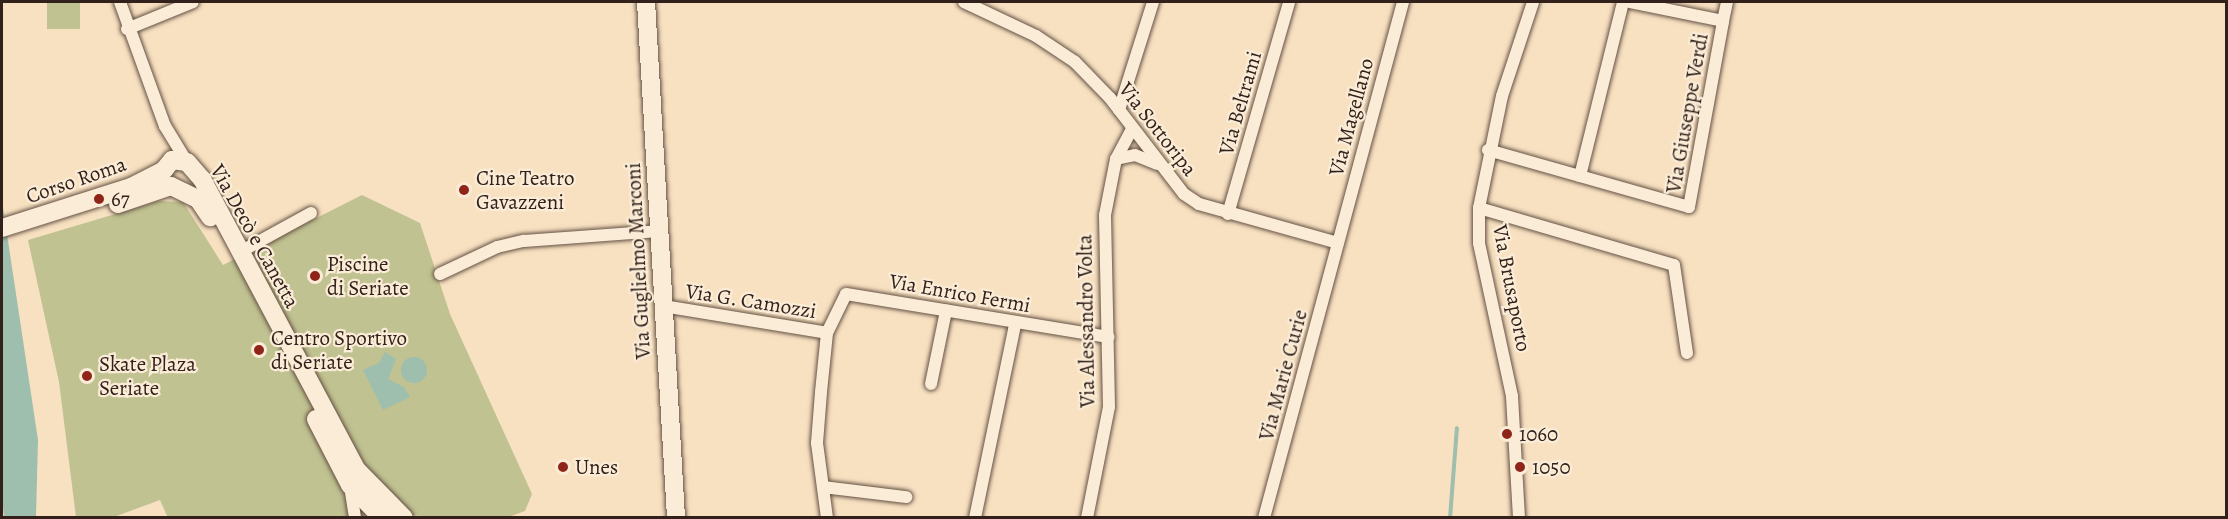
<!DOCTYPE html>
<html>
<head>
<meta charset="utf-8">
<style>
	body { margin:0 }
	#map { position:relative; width:2228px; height:519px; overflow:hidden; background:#f8e1c1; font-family:Alegreya,serif }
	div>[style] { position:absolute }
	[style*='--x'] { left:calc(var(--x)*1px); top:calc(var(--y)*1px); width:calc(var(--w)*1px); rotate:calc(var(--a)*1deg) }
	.green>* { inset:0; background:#c0c291; transform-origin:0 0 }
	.water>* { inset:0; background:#9ebeae }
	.round { border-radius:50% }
	.stream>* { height:4px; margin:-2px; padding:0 2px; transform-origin:2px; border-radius:2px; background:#9ebeae }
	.roads { filter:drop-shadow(0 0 2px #645144) drop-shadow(0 0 2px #645144) }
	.street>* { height:12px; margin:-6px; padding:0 6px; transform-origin:6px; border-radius:6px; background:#faecd7 }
	.secondary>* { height:18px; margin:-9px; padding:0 9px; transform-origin:9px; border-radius:9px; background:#faecd7 }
	.dots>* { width:16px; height:16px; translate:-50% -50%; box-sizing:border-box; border:3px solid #faecd7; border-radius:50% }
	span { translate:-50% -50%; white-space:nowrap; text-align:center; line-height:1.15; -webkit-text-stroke:4.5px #faecd7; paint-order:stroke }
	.street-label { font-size:21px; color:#32211a }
	.poi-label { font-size:21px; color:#32211a }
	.left { translate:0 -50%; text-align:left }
	.frame { position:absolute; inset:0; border:3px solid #32211a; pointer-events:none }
</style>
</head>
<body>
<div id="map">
	<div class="green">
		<i style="left:47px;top:2px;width:33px;height:27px"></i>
		<i style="clip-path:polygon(362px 195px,420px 223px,450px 314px,532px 494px,525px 511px,506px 518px,426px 517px,385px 511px,377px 518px,168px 518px,160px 500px,114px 517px,76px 517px,59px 382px,28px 240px,159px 201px,183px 202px,223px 265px)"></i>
	</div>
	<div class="water">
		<i style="clip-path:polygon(2px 201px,38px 440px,36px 517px,4px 517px,2px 499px)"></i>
		<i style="clip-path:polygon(385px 352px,396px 359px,388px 379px,404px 387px,410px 397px,383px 410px,363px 370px,379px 363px)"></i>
		<i class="round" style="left:401px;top:357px;width:26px;height:26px"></i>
	</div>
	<div class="stream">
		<i style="--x:1450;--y:518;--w:90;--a:-85.6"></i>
	</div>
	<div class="roads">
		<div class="street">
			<i style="--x:120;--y:2;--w:132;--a:70.1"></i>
			<i style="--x:165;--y:126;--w:42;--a:58.6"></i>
			<i style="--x:964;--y:2;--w:80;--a:25.3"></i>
			<i style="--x:1036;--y:36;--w:47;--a:33.7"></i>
			<i style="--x:1075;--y:62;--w:50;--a:45.8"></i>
			<i style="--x:1110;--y:98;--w:121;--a:52.4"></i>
			<i style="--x:1184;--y:194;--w:18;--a:34"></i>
			<i style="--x:1199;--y:204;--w:144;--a:15.7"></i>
			<i style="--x:1723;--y:21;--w:19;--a:-78"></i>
			<i style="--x:127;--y:29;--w:71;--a:-22.2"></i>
			<i style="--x:1119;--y:110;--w:113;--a:-72.5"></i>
			<i style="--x:1488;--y:150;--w:209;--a:15.8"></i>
			<i style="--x:1689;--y:207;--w:189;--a:-79.6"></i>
			<i style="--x:1723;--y:21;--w:95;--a:-168.5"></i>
			<i style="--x:1116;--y:159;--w:19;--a:-12"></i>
			<i style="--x:1135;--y:155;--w:24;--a:22"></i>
			<i style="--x:1580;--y:176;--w:179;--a:-76.1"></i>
			<i style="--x:1479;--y:208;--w:203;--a:16.3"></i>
			<i style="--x:1674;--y:265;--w:89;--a:81.6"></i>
			<i style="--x:1228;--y:214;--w:221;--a:-73.9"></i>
			<i style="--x:240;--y:252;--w:81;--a:-28.8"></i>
			<i style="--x:440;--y:274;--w:63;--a:-25.3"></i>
			<i style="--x:497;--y:247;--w:28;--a:-13"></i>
			<i style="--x:524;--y:241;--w:135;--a:-4.2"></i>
			<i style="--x:663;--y:306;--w:166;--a:9.3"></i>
			<i style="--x:931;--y:384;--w:75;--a:-78.4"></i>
			<i style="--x:350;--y:486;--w:32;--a:81"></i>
			<i style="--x:823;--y:487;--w:84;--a:6.9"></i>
			<i style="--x:827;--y:518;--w:76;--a:-97.6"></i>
			<i style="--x:817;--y:443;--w:51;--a:-85.5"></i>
			<i style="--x:821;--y:392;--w:59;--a:-84.2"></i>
			<i style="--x:827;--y:333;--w:43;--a:-64"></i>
			<i style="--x:846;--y:294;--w:266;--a:9.3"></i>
			<i style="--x:975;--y:518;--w:198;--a:-78.3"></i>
			<i style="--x:1087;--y:518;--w:113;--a:-78.8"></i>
			<i style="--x:1109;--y:407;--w:192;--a:-91.2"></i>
			<i style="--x:1105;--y:215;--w:57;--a:-78.9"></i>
			<i style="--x:1116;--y:159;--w:34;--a:-62"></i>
			<i style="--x:1264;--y:518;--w:534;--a:-74.92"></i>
			<i style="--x:1519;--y:518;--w:122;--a:-93.3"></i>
			<i style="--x:1512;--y:396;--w:157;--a:-102.2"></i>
			<i style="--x:1479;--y:243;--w:35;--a:-90"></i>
			<i style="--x:1479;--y:208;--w:114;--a:-78.4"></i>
			<i style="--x:1502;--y:96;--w:99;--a:-71.7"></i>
		</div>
		<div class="secondary">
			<i style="--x:646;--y:2;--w:517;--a:86.67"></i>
			<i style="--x:118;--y:204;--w:56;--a:-18.8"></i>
			<i style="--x:171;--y:186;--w:30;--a:26"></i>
			<i style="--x:198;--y:199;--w:22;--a:56"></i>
			<i style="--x:2;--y:228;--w:135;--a:-17.6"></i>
			<i style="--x:131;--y:187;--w:37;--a:-27"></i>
			<i style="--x:164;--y:170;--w:13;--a:-51"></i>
			<i style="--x:172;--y:160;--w:15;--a:8"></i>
			<i style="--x:187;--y:162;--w:23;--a:49"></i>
			<i style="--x:202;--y:179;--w:330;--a:62"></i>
			<i style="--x:357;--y:470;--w:67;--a:45.6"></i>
			<i style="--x:316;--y:419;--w:74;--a:62.7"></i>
			<i style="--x:350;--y:485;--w:46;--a:45.9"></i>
		</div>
	</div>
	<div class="dots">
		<i style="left:464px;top:190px;background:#8f2418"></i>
		<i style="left:99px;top:199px;background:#8f2418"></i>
		<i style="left:315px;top:276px;background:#8f2418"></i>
		<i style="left:259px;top:350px;background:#8f2418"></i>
		<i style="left:87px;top:376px;background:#8f2418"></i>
		<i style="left:1507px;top:434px;background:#8f2418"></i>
		<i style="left:563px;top:467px;background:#8f2418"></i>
		<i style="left:1520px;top:467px;background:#8f2418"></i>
	</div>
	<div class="street-label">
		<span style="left:1240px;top:103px;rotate:-74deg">Via Beltrami</span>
		<span style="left:1687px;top:113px;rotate:-80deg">Via Giuseppe Verdi</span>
		<span style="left:1351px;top:117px;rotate:-75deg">Via Magellano</span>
		<span style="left:1158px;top:129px;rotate:52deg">Via Sottoripa</span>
		<span style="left:76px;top:180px;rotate:-19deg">Corso Roma</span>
		<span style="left:255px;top:236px;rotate:61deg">Via Decò e Canetta</span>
		<span style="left:638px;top:261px;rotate:-93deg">Via Guglielmo Marconi</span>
		<span style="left:1512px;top:288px;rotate:79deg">Via Brusaporto</span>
		<span style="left:960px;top:293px;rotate:10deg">Via Enrico Fermi</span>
		<span style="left:751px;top:301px;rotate:9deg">Via G. Camozzi</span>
		<span style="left:1086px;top:321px;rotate:-91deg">Via Alessandro Volta</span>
		<span style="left:1283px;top:375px;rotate:-75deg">Via Marie Curie</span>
	</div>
	<div class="poi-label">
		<span class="left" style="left:476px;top:190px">Cine Teatro<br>Gavazzeni</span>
		<span class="left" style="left:111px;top:199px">67</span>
		<span class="left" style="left:327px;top:276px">Piscine<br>di Seriate</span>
		<span class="left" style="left:271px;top:350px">Centro Sportivo<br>di Seriate</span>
		<span class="left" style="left:99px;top:376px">Skate Plaza<br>Seriate</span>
		<span class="left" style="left:1519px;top:434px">1060</span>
		<span class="left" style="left:575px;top:467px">Unes</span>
		<span class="left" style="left:1532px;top:467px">1050</span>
	</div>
	<div class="frame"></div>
</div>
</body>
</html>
